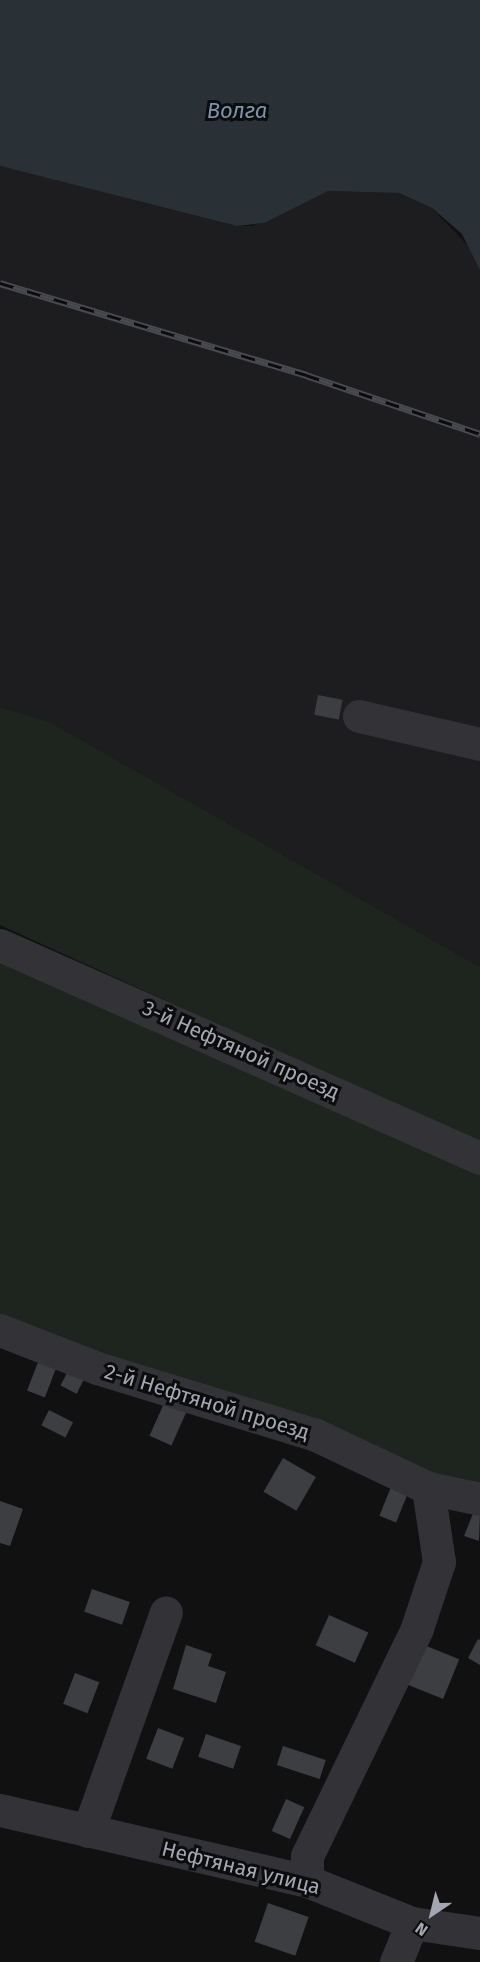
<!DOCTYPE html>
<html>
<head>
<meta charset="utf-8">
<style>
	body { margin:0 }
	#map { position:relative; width:480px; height:1962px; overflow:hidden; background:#111112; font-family:"Fira Sans",sans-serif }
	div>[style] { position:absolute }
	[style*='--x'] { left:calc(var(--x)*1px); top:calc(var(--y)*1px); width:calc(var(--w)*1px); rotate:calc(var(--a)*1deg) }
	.built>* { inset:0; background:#1d1d1f }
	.green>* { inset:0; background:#1d251e }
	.water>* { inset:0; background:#293137 }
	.building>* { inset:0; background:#3d3e42; transform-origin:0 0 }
	.minor>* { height:33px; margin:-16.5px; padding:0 16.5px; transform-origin:16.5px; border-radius:16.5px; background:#323237 }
	.rail>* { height:7px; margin-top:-3.5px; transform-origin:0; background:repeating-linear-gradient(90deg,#0c0c0d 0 14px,#494a50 0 28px); box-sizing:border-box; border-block:2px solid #494a50 }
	span { translate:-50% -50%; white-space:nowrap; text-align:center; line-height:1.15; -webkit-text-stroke:6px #0c0c0d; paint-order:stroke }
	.street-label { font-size:21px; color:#a2a7b3 }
	.water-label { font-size:22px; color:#7994ae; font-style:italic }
	.north { position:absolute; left:402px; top:1884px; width:60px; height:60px; -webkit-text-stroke:4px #0c0c0d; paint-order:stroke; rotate:215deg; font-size:16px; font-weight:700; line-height:24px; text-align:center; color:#a2a7b3 }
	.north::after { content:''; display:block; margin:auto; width:21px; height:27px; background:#a2a7b3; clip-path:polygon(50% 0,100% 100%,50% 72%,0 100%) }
</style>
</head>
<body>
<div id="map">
	<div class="built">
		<i style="clip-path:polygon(0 166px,237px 226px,253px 226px,328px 191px,399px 193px,432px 208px,476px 254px,480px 270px,480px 967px,50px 722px,0 707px)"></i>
	</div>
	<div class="green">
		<i style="clip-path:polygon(0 707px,50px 722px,480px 967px,480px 1144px,0 925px)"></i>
		<i style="clip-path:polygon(0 956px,480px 1174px,480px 1509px,0 1339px)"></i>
	</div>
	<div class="water">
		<i style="clip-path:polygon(0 0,480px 0,480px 270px,462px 234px,432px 208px,399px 193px,328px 191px,264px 223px,237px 226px,0 166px)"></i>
	</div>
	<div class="building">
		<i style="left:318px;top:695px;width:25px;height:20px;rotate:11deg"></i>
		<i style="left:40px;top:1357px;width:19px;height:36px;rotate:21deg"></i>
		<i style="left:71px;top:1365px;width:18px;height:23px;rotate:27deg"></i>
		<i style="left:165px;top:1401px;width:24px;height:38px;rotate:24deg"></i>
		<i style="left:49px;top:1410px;width:27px;height:17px;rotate:27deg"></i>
		<i style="left:283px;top:1458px;width:38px;height:39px;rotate:30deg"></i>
		<i style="left:391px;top:1487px;width:18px;height:31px;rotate:22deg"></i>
		<i style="clip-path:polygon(0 1501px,23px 1509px,10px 1546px,0 1543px)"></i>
		<i style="clip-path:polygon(474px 1511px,480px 1514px,479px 1541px,464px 1536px)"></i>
		<i style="left:92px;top:1589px;width:40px;height:24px;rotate:19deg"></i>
		<i style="left:329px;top:1615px;width:43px;height:33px;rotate:24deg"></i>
		<i style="clip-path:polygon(478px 1639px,480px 1640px,480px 1665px,468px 1658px)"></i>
		<i style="clip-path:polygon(186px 1645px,212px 1654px,208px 1666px,226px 1672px,216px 1703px,173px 1689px)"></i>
		<i style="left:424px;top:1645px;width:38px;height:43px;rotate:22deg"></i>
		<i style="left:75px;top:1673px;width:26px;height:33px;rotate:21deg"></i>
		<i style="left:158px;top:1728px;width:28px;height:33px;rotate:21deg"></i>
		<i style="left:206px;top:1734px;width:37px;height:24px;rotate:19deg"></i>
		<i style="left:283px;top:1746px;width:45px;height:20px;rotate:18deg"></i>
		<i style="left:286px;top:1799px;width:20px;height:35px;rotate:24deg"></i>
		<i style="left:268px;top:1903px;width:43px;height:41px;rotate:19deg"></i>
	</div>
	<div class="minor">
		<i style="--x:359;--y:716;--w:124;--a:13"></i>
		<i style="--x:0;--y:945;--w:525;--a:23.93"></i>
		<i style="--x:0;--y:1330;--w:104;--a:21.4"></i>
		<i style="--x:97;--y:1368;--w:229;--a:17"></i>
		<i style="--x:316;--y:1435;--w:124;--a:25.3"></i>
		<i style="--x:428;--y:1488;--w:53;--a:11.9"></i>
		<i style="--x:0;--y:1810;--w:315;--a:13"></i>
		<i style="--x:307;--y:1881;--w:113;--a:21.8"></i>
		<i style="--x:412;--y:1923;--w:69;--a:8.4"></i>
		<i style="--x:88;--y:1831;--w:232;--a:-70.4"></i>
		<i style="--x:307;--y:1881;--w:25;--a:-90"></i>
		<i style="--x:307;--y:1856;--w:253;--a:-64.2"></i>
		<i style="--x:417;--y:1628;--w:70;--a:-71.6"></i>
		<i style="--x:439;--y:1562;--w:75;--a:-98.5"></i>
		<i style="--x:396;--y:1962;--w:42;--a:-67.7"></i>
	</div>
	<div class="rail">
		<i style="--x:0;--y:283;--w:320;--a:16.7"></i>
		<i style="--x:306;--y:375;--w:184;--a:18.7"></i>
	</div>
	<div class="street-label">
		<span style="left:241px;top:1050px;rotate:24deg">3-й Нефтяной проезд</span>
		<span style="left:207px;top:1402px;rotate:17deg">2-й Нефтяной проезд</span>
		<span style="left:241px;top:1868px;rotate:14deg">Нефтяная улица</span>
	</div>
	<div class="water-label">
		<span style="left:237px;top:111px">Волга</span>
	</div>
	<div class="north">N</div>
</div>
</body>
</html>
